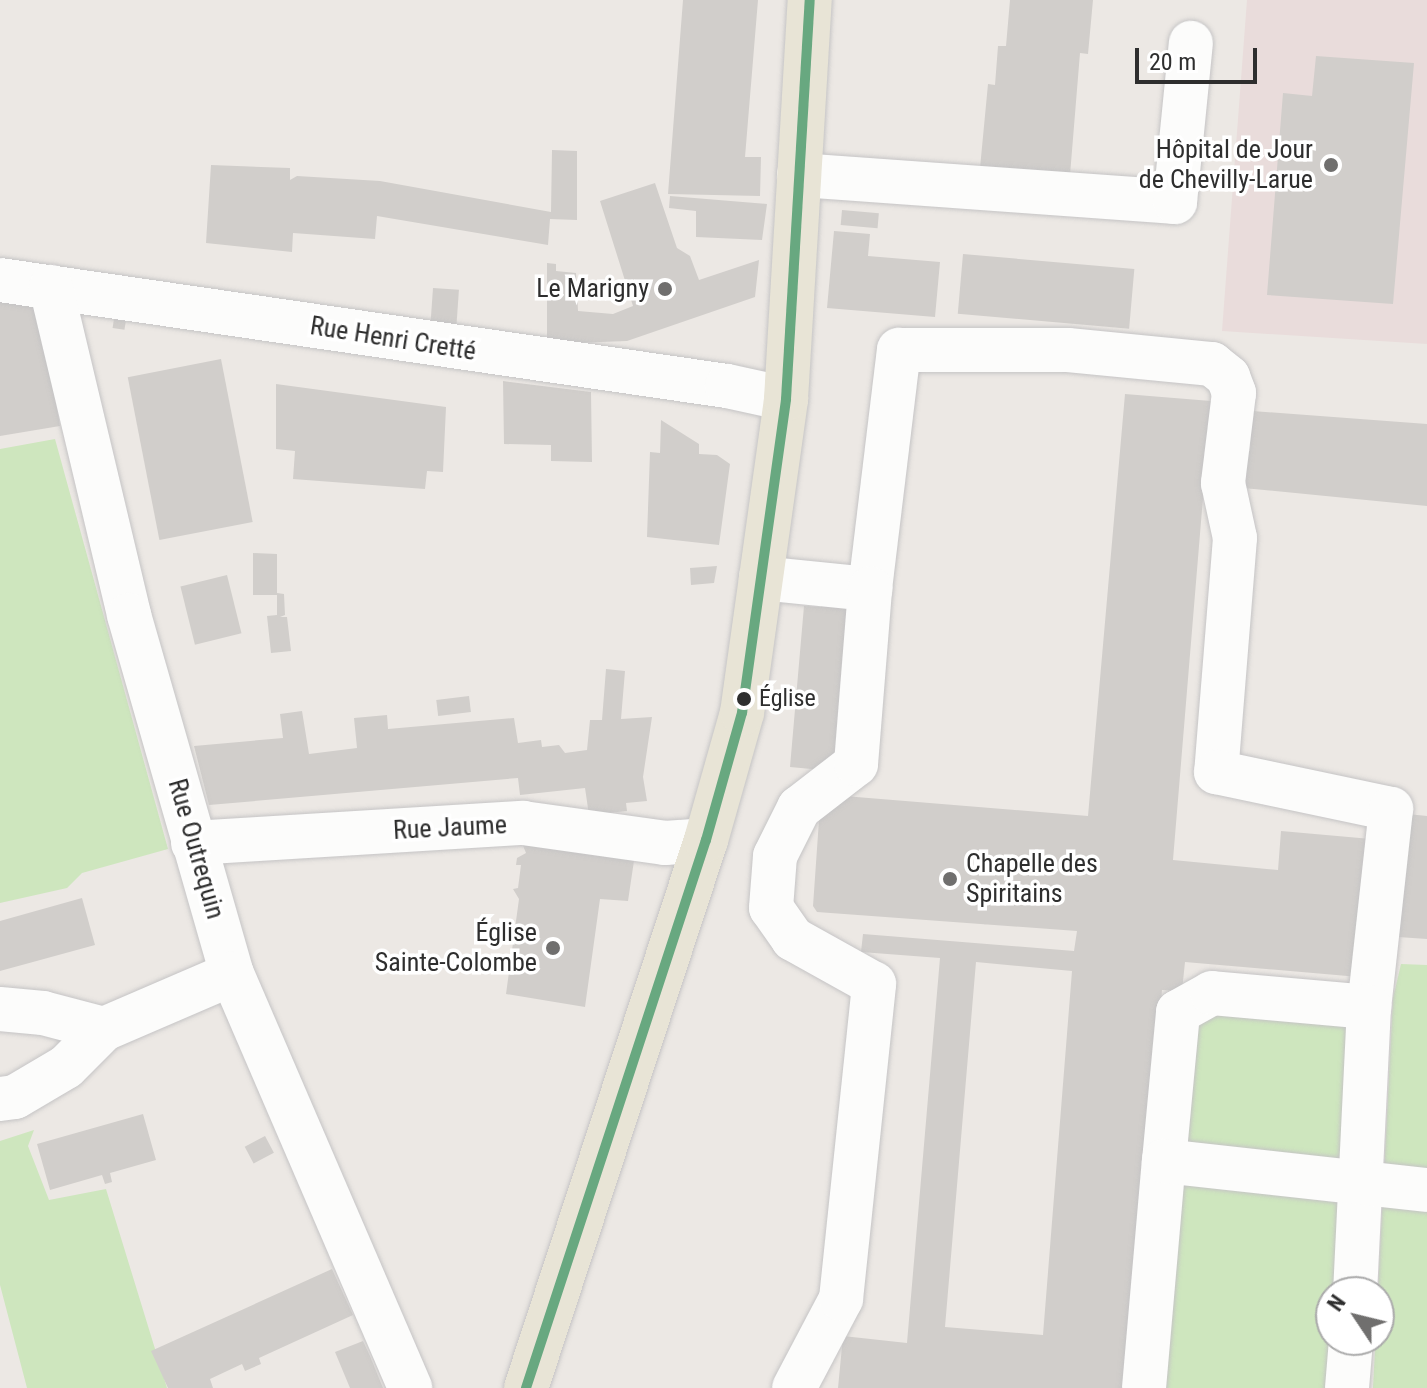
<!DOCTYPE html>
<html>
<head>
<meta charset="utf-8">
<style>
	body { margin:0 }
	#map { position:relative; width:1427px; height:1388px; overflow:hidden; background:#ece8e4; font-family:"Roboto Condensed",sans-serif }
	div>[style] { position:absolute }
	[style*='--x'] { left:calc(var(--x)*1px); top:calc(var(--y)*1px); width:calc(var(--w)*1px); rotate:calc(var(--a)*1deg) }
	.medical>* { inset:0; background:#e9dcdb }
	.green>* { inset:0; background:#cee6be }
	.building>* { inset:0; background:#d1cecb; transform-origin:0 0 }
	.roads { filter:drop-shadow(0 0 2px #c5c4c5) drop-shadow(0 0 2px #c5c4c5) }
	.minor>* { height:44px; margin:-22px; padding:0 22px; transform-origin:22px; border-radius:22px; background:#fcfcfb }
	.major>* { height:44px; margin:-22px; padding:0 22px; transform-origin:22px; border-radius:22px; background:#e8e4d6 }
	.bus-1>* { height:10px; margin:-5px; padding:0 5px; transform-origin:5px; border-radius:5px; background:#68a880 }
	.dots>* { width:22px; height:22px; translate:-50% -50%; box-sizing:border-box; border:4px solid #fff; border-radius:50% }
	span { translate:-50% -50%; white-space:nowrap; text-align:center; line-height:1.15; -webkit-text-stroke:7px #fff; paint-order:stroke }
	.bus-label { font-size:24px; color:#2e2e2e }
	.left { translate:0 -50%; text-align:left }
	.poi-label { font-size:26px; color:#2e2e2e }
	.right { translate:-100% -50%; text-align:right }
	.street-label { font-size:26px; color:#2e2e2e }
	.north { position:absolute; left:1315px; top:1276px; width:80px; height:80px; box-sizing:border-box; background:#fff; border:2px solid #ababab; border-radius:50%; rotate:305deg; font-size:22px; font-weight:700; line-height:32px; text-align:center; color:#2e2e2e }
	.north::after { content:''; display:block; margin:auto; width:28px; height:36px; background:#706f6e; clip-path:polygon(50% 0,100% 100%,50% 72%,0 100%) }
	.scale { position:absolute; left:1135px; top:48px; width:122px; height:36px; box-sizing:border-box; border:4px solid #2e2e2e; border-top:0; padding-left:10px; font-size:24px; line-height:28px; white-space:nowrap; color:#2e2e2e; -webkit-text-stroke:6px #fff; paint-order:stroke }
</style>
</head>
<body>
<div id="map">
	<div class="medical">
		<i style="clip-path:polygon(1247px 0,1427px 0,1427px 344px,1222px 331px)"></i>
	</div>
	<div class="green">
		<i style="clip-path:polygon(55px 439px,168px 849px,82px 873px,67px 888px,0 903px,0 449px)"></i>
		<i style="clip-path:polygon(1401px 964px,1427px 965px,1427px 1388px,1373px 1388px,1393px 998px)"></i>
		<i style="clip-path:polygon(1200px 1010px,1351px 1021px,1346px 1147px,1337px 1163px,1196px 1146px,1188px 1141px)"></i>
		<i style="clip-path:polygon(34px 1130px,28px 1146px,49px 1200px,106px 1189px,167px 1388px,27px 1388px,0 1285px,0 1141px)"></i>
		<i style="clip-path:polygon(1184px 1181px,1347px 1204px,1343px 1292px,1331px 1292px,1335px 1388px,1159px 1388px)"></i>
	</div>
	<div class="building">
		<i style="clip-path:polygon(683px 0,758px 0,745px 157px,761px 157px,760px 196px,668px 194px)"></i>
		<i style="clip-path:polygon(1010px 0,1093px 0,1088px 54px,1080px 53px,1070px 175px,980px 168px,988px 84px,995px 85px,998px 46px,1006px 46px)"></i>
		<i style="clip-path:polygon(1316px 56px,1414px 63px,1393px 304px,1267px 295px,1283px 93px,1312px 96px)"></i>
		<i style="clip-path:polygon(552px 150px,577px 151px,577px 220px,550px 219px,548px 245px,377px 216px,375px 239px,293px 233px,292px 252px,206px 243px,211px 165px,290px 168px,290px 180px,297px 176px,380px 181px,551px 212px)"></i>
		<i style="clip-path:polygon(655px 183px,677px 248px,690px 256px,699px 280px,759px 260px,755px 297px,627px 341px,547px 344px,547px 263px,556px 264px,556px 271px,576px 273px,578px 311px,613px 314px,633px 306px,600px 201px)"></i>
		<i style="clip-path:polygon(670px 196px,767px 204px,762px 240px,696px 237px,696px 211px,669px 208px)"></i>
		<i style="left:842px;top:210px;width:37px;height:15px;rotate:5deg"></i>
		<i style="clip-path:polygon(834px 231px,870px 234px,868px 256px,940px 262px,935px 317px,827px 308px)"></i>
		<i style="left:963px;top:254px;width:172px;height:60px;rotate:5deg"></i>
		<i style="left:433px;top:288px;width:26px;height:39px;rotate:4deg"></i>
		<i style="clip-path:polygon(0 299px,38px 299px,60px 426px,0 436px)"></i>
		<i style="left:114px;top:319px;width:12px;height:9px;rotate:9deg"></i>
		<i style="left:221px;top:359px;width:166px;height:95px;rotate:79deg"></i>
		<i style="clip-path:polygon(503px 381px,591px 392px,592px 462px,551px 461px,551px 445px,504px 444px)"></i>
		<i style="clip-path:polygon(276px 384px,446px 407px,443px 472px,427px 471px,425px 489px,293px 479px,295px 451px,276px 449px)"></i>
		<i style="clip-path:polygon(evenodd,1125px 394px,1211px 401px,1173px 860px,1278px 870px,1281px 831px,1371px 839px,1359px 977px,1185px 962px,1182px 991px,1162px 990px,1128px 1388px,838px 1388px,843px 1336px,907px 1343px,940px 958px,861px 952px,863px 934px,1074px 951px,1077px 931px,817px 912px,813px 906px,819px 820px,832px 795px,1088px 816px,1125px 394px,976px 962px,1072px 971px,1043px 1335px,945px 1327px,976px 962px)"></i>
		<i style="clip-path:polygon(1252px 411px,1427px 424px,1427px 506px,1233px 487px,1236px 451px,1250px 451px)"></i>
		<i style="clip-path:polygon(661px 420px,699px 444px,699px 454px,717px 455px,730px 464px,719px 545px,647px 537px,650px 452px,660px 453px)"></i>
		<i style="clip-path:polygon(253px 553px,277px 554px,277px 593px,284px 594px,285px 615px,280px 617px,287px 617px,291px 651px,271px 653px,267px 616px,277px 615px,277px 595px,253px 595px)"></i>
		<i style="clip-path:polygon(717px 566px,714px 583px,691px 585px,690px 568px)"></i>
		<i style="left:227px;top:575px;width:60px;height:48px;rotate:76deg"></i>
		<i style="clip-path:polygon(821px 601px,847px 603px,833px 771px,790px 767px,804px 606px,821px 607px)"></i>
		<i style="clip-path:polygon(606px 669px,625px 671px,621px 719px,652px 717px,643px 777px,647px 801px,626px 803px,627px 811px,589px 815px,585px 788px,520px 795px,518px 778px,209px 805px,194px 746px,283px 738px,280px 714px,302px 711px,309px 754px,357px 748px,354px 718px,387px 715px,388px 729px,514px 718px,518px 743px,541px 740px,542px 747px,559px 745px,565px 753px,587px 750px,590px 720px,602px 720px)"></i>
		<i style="left:469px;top:696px;width:16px;height:33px;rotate:83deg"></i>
		<i style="clip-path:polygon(1408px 814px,1427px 816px,1427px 939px,1398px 937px)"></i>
		<i style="clip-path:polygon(522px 843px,635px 854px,628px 901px,600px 899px,585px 1007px,506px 994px,519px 899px,513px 889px,518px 888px,521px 865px,516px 865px,517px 858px,526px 853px)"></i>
		<i style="clip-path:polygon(82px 898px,95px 945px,0 971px,0 921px)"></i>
		<i style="clip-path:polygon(143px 1114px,156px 1160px,110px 1173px,112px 1182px,105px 1184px,102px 1175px,50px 1190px,37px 1144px)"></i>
		<i style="left:265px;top:1136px;width:19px;height:23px;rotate:62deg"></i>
		<i style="clip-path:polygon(332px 1269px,353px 1315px,259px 1358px,261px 1364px,245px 1371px,242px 1364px,210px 1379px,213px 1388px,168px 1388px,151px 1351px)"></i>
		<i style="clip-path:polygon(363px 1341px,370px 1356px,383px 1388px,350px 1388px,335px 1352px)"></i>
	</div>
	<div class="roads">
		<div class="minor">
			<i style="--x:799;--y:175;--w:377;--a:4.1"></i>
			<i style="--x:1175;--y:202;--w:160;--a:-84.3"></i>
			<i style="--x:0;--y:280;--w:735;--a:8.3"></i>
			<i style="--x:727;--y:386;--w:60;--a:12.4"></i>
			<i style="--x:51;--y:287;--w:337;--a:76.6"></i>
			<i style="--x:129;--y:615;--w:373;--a:74"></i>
			<i style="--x:232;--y:974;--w:451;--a:66.7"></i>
			<i style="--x:761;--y:578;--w:110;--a:5.8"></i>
			<i style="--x:870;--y:589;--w:241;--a:-83.1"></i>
			<i style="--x:899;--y:350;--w:169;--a:0"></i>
			<i style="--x:1068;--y:350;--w:145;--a:5.6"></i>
			<i style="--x:1212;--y:364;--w:21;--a:39"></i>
			<i style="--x:1228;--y:377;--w:17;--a:69"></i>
			<i style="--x:1234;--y:393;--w:91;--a:97"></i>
			<i style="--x:1223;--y:483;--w:56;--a:77.7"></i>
			<i style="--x:1235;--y:538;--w:235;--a:94.6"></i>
			<i style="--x:1216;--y:772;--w:179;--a:11.9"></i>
			<i style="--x:1391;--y:809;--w:199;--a:96.3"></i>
			<i style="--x:193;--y:843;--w:331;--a:-3.5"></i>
			<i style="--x:523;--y:823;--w:143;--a:8"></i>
			<i style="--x:665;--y:843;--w:41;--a:-4.2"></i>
			<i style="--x:0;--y:1009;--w:43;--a:5.3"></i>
			<i style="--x:43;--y:1013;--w:63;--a:14.7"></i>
			<i style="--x:0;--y:1099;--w:15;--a:-8"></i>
			<i style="--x:15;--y:1097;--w:59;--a:-30.5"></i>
			<i style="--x:66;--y:1067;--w:54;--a:-45"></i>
			<i style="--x:104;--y:1029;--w:139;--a:-23.3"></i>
			<i style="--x:1164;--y:1161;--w:150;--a:-84.6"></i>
			<i style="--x:1178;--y:1012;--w:39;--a:-29"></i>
			<i style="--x:1212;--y:993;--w:158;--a:5.1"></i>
			<i style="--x:1369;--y:1007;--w:285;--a:92.8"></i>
			<i style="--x:794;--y:1388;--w:101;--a:-62.2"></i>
			<i style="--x:841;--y:1299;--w:317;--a:-84"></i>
			<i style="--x:874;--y:984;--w:93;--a:-150.9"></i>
			<i style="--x:793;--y:939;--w:38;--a:-125"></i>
			<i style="--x:771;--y:908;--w:52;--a:-85.6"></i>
			<i style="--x:775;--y:856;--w:54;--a:-63.4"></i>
			<i style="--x:799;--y:808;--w:72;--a:-37.7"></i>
			<i style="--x:856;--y:764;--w:176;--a:-85.4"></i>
			<i style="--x:1144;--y:1388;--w:228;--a:-85"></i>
			<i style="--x:1164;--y:1161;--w:265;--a:6.3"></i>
			<i style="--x:1347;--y:1388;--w:48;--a:-85.2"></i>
		</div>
		<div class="major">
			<i style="--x:526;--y:1388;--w:577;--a:-71.82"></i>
			<i style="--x:706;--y:840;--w:132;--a:-74.2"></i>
			<i style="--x:742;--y:713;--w:317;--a:-82"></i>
			<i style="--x:786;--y:399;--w:400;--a:-86.6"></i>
		</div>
	</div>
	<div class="bus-1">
		<i style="--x:526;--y:1388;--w:577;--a:-71.82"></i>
		<i style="--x:706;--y:840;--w:132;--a:-74.2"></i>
		<i style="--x:742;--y:713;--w:317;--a:-82"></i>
		<i style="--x:786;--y:399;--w:400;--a:-86.6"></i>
	</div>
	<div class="dots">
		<i style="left:1331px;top:165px;background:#706f6e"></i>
		<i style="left:665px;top:289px;background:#706f6e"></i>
		<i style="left:744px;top:699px;background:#2e2e2e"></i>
		<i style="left:950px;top:879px;background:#706f6e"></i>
		<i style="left:553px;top:948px;background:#706f6e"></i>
	</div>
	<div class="bus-label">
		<span class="left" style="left:759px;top:699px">Église</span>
	</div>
	<div class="poi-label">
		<span class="right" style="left:1313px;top:165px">Hôpital de Jour<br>de Chevilly-Larue</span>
		<span class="right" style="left:649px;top:289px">Le Marigny</span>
		<span class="left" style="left:966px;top:879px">Chapelle des<br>Spiritains</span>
		<span class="right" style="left:537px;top:948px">Église<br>Sainte-Colombe</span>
	</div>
	<div class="street-label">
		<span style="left:393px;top:339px;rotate:9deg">Rue Henri Cretté</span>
		<span style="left:450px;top:828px;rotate:-3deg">Rue Jaume</span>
		<span style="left:196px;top:849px;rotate:74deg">Rue Outrequin</span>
	</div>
	<div class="north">N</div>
	<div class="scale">20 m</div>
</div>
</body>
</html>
